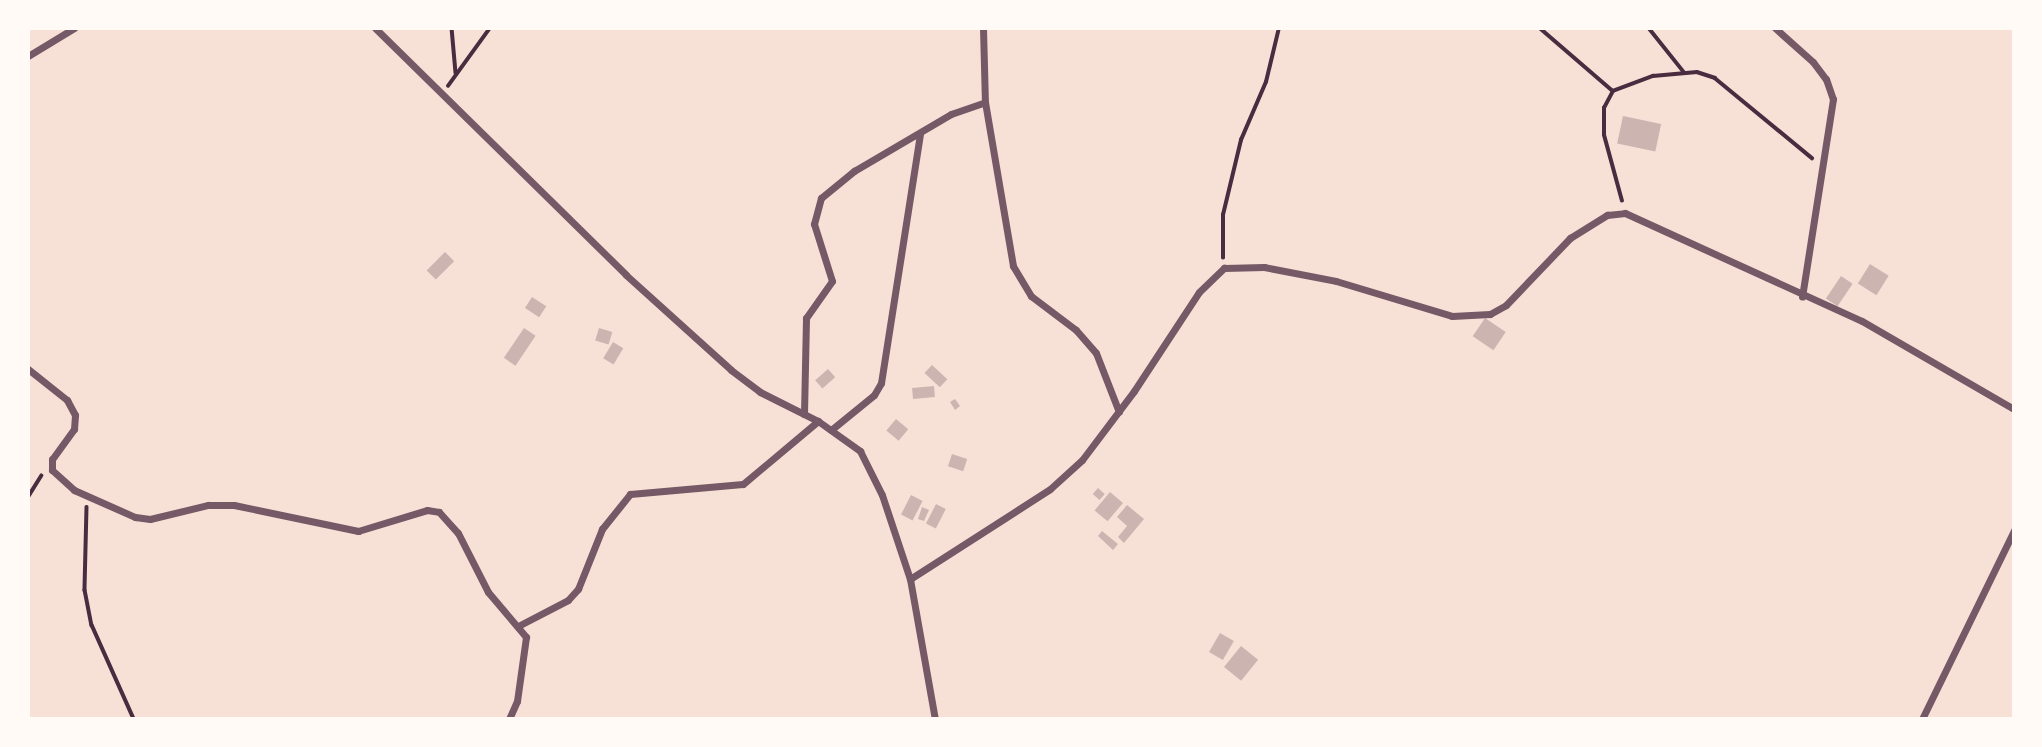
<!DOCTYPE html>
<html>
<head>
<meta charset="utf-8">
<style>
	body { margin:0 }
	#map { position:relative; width:2042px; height:747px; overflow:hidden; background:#f7e1d7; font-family:"Zilla Slab",serif }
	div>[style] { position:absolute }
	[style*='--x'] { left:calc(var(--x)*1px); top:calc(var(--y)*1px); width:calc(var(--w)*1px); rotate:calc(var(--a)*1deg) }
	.building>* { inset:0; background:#ccb4b1; transform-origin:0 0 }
	.path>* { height:3.5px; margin:-1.75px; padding:0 1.75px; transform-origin:1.75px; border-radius:1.75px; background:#4a2c40 }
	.minor>* { height:7px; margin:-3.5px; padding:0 3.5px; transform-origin:3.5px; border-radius:3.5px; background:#755966 }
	span { translate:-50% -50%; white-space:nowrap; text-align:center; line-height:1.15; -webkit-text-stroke:7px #fffaf5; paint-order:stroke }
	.frame { position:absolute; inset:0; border:30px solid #fffaf5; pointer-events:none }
</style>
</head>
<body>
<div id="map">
	<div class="building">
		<i style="left:1623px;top:116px;width:39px;height:28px;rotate:12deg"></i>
		<i style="left:445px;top:252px;width:13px;height:26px;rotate:45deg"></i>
		<i style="left:1870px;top:264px;width:22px;height:23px;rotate:32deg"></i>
		<i style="left:1841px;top:276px;width:14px;height:27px;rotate:34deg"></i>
		<i style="left:532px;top:297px;width:17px;height:13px;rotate:33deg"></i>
		<i style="left:1485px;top:318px;width:25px;height:22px;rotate:34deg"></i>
		<i style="left:524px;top:328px;width:14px;height:36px;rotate:34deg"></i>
		<i style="left:599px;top:328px;width:14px;height:13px;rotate:17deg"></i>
		<i style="left:613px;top:342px;width:12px;height:19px;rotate:31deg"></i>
		<i style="left:932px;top:365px;width:21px;height:11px;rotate:43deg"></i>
		<i style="left:828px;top:369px;width:11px;height:17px;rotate:49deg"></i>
		<i style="left:934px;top:386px;width:11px;height:22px;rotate:85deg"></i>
		<i style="clip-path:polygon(955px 399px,960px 406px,955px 410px,950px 402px)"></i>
		<i style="left:896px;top:419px;width:16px;height:15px;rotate:40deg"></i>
		<i style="left:952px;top:454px;width:16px;height:13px;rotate:18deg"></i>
		<i style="left:1098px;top:488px;width:9px;height:8px;rotate:41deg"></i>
		<i style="left:1110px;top:492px;width:17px;height:24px;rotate:40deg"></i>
		<i style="left:911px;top:495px;width:13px;height:22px;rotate:27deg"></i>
		<i style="left:936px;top:504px;width:11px;height:22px;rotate:27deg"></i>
		<i style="clip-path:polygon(1127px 505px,1144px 519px,1124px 543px,1118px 537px,1127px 526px,1117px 517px)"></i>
		<i style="clip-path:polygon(922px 507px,929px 510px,924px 521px,918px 519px)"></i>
		<i style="clip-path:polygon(1102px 531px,1118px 544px,1113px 550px,1098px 536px)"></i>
		<i style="left:1220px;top:633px;width:16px;height:22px;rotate:30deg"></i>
		<i style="left:1241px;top:646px;width:22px;height:27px;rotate:39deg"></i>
	</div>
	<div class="path">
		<i style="--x:452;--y:28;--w:45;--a:84.9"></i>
		<i style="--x:1010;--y:28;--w:8;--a:0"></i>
		<i style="--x:1540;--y:28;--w:96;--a:40.8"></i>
		<i style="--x:1649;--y:28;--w:56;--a:51.5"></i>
		<i style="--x:448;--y:86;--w:72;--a:-54.1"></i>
		<i style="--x:1622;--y:201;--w:68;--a:-105.3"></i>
		<i style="--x:1604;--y:135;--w:27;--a:-90"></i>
		<i style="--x:1604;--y:108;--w:19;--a:-62"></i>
		<i style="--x:1613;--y:91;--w:43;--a:-20.6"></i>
		<i style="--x:1653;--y:76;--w:44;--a:-5.2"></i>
		<i style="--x:1697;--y:72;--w:19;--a:18"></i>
		<i style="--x:1715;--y:78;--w:126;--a:39.5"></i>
		<i style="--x:1223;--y:258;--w:43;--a:-90"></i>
		<i style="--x:1223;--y:215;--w:77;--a:-76.5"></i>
		<i style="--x:1241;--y:140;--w:63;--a:-66.7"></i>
		<i style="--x:1266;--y:82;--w:56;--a:-76.5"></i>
		<i style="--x:28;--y:497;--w:25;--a:-58"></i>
		<i style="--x:87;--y:507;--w:83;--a:91.4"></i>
		<i style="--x:85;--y:590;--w:36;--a:79"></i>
		<i style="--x:92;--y:625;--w:103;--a:65.9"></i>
	</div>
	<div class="minor">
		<i style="--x:375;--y:28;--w:352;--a:44.5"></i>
		<i style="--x:626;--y:275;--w:142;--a:42.1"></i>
		<i style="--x:731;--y:370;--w:36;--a:37"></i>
		<i style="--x:760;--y:392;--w:65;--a:26.6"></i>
		<i style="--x:818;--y:421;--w:52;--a:35.5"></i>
		<i style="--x:860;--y:451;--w:49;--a:63.4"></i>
		<i style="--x:882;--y:495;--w:89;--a:71.6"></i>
		<i style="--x:910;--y:579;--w:142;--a:79.9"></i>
		<i style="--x:983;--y:28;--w:74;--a:88.5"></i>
		<i style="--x:985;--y:102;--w:166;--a:80.3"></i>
		<i style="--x:1013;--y:266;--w:35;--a:59"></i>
		<i style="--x:1031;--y:296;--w:56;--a:37.1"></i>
		<i style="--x:1076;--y:330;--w:30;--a:49"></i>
		<i style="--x:1096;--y:353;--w:63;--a:68.7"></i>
		<i style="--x:1775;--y:28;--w:51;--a:41.8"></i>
		<i style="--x:1813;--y:62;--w:21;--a:53"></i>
		<i style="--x:1826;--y:79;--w:21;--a:71"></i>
		<i style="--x:1833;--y:99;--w:200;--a:98.9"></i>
		<i style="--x:28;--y:56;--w:54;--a:-31.3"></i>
		<i style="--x:28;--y:369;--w:50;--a:38.5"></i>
		<i style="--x:67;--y:400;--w:17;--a:62"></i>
		<i style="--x:75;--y:415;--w:14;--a:94"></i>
		<i style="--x:74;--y:429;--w:37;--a:126"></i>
		<i style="--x:52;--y:459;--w:11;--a:90"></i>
		<i style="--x:52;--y:470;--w:30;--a:42"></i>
		<i style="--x:74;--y:490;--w:67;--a:23.9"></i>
		<i style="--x:135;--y:517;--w:15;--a:8"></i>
		<i style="--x:150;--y:519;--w:60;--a:-13.6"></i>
		<i style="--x:208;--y:505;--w:26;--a:0"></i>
		<i style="--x:234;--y:505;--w:127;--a:11.8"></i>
		<i style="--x:358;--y:531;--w:72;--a:-16.9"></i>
		<i style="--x:427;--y:510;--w:12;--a:9"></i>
		<i style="--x:439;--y:512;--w:28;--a:48"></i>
		<i style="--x:458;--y:533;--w:66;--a:63"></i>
		<i style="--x:488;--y:592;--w:59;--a:49.8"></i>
		<i style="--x:526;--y:637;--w:65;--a:98"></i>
		<i style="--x:517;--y:701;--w:20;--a:114"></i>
		<i style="--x:804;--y:414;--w:96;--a:-88.8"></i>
		<i style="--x:806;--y:318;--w:45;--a:-54.9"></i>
		<i style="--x:832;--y:281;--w:60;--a:-107.5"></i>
		<i style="--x:814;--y:224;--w:27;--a:-75"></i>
		<i style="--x:821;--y:198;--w:43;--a:-39.3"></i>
		<i style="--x:854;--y:171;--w:113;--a:-30.4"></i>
		<i style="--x:951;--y:114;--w:36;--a:-19"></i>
		<i style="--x:831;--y:430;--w:55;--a:-39.1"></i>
		<i style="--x:874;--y:395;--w:14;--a:-60"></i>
		<i style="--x:881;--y:383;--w:252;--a:-81.1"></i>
		<i style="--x:910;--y:579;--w:166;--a:-32.7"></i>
		<i style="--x:1050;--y:489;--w:43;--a:-42.2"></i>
		<i style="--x:1082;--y:460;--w:86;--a:-53"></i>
		<i style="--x:1134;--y:391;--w:118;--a:-56.7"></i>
		<i style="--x:1199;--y:292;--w:35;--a:-44"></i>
		<i style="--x:1224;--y:268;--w:40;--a:-1.4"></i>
		<i style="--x:1264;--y:267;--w:73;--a:11"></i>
		<i style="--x:1336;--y:281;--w:121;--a:16.8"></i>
		<i style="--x:1452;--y:316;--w:38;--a:-3"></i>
		<i style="--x:1490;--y:314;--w:18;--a:-29"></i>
		<i style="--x:1506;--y:305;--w:93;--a:-46.3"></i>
		<i style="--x:1570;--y:238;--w:44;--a:-31.9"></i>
		<i style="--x:1607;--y:215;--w:18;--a:-6"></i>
		<i style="--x:1625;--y:213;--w:260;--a:24.5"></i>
		<i style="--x:1862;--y:321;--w:176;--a:30.1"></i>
		<i style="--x:520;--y:625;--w:54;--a:-27.5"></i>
		<i style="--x:568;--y:600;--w:15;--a:-48"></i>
		<i style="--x:578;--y:589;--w:65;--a:-68.2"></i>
		<i style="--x:602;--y:529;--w:45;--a:-51.3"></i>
		<i style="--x:630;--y:494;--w:113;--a:-5.1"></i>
		<i style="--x:743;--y:484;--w:98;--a:-40"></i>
		<i style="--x:1922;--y:719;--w:210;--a:-64"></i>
	</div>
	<div class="frame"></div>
</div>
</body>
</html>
